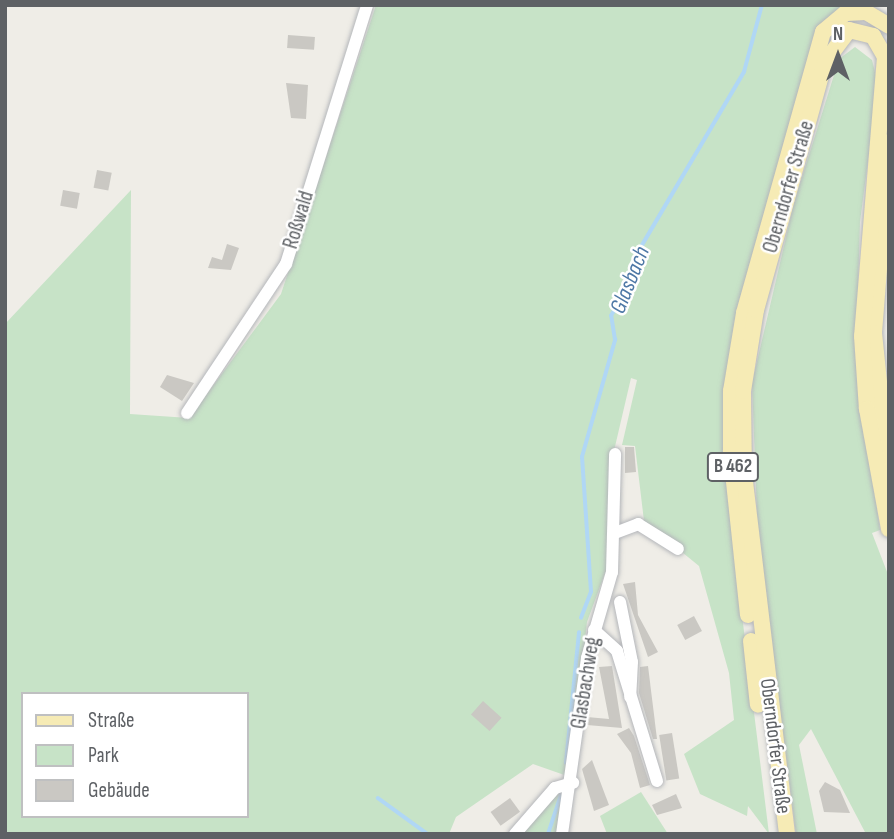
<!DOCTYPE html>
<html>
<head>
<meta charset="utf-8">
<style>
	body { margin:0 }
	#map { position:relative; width:894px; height:839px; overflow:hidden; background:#efede7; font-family:"Sofia Sans Condensed",sans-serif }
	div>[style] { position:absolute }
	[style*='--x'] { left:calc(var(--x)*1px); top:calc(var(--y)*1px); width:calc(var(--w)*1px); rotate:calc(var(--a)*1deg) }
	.green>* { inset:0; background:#c7e3c7 }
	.stream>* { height:3.5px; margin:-1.75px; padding:0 1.75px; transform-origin:1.75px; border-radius:1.75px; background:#b0d7f5 }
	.building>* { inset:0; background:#cac8c3; transform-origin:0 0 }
	.roads { filter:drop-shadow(0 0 2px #b4b6ba) drop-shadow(0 0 2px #b4b6ba) }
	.minor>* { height:12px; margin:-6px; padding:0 6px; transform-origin:6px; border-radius:6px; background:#fff }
	.major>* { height:16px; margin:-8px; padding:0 8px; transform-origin:8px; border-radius:8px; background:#f6ebb5 }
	span { translate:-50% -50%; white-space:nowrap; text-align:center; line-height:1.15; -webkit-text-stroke:5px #fff; paint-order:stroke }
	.shield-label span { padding:2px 5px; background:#fff; border:2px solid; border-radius:5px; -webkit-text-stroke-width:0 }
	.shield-label { font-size:19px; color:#5e6165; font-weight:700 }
	.street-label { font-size:21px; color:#5e6165 }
	.water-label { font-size:23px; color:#4e78a6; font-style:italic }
	.frame { position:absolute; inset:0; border:7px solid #5e6165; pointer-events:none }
	.legend { position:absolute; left:21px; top:692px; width:228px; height:126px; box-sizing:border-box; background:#fff; border:2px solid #bfc0c1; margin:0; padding:9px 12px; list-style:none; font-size:21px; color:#5e6165 }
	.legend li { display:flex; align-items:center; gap:14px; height:35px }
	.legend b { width:35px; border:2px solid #bfc0c1 }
	.north { position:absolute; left:803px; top:21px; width:70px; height:70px; -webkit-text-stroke:5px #fff; paint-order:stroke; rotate:0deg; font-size:19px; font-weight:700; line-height:28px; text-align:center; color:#5e6165 }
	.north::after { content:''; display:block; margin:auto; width:24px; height:32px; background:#5e6165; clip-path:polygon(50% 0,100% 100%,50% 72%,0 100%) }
</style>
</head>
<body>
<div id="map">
	<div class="green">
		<i style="clip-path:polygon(evenodd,376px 5px,845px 5px,818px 26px,742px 293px,741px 607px,769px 834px,748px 806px,747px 816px,700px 794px,684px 754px,734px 720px,729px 673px,699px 566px,644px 521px,635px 446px,622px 445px,637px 380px,631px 378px,610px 468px,608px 565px,587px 622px,570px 777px,533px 764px,456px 817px,449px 834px,5px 834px,5px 324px,131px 190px,130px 414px,189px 418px,281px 294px,376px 5px,23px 694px,247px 694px,247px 816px,23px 816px,23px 694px)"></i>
		<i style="clip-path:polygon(855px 47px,872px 60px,878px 84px,860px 222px,856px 355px,880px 530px,872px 533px,889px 577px,889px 834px,866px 834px,811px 729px,799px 745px,817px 834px,796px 834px,758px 540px,752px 383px,794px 203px,839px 59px)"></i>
		<i style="clip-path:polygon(566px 789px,556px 834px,519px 834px,557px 791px)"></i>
		<i style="clip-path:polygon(641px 792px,668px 834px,607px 834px,600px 816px)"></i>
	</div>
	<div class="stream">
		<i style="--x:581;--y:618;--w:28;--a:-69"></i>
		<i style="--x:591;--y:592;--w:135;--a:-93.8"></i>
		<i style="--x:582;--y:457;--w:122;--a:-74.2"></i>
		<i style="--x:615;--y:340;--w:24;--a:-99"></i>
		<i style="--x:611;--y:316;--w:52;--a:-60"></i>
		<i style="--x:637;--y:271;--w:19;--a:-87"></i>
		<i style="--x:638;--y:252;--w:209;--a:-59.5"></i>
		<i style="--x:744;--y:72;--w:69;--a:-75"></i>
		<i style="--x:566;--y:763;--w:131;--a:-84.3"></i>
		<i style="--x:378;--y:798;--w:62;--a:35.8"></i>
		<i style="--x:548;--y:834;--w:44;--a:-71.6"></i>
	</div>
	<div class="building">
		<i style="left:288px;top:35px;width:27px;height:13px;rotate:4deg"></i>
		<i style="clip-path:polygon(286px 83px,308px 85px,306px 119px,291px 118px)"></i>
		<i style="left:97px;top:170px;width:15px;height:18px;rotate:11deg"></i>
		<i style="left:63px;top:190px;width:17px;height:16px;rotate:10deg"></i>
		<i style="clip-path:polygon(227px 244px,239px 248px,231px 270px,208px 268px,212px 257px,222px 260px)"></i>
		<i style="clip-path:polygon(167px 375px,194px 383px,182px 401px,160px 387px)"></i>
		<i style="clip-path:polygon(625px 447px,634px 447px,636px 472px,625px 473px)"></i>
		<i style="clip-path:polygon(635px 582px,638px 615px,658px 652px,648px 657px,623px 584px)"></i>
		<i style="left:694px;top:616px;width:17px;height:19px;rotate:62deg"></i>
		<i style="clip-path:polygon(612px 666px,622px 728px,587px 725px,587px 717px,609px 719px,599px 667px)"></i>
		<i style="clip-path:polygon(648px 666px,657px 739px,653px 739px,639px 693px,640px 667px)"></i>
		<i style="left:483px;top:701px;width:25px;height:18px;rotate:42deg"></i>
		<i style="clip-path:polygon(629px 728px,634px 736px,650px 785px,640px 788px,631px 753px,617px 734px)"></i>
		<i style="left:672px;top:733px;width:46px;height:13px;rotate:81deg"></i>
		<i style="clip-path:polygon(592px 760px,609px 805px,594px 811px,582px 769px)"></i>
		<i style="clip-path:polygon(825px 782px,840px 790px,850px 813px,824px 812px,819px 791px)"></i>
		<i style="clip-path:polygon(676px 794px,682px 808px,657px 815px,652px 805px)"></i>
		<i style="left:510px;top:798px;width:17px;height:24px;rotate:54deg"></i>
	</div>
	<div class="roads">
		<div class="minor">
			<i style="--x:187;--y:413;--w:179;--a:-56.4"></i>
			<i style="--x:286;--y:264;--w:271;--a:-72.6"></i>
			<i style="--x:615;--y:533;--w:25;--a:-21"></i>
			<i style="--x:638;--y:524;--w:47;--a:32"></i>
			<i style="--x:620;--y:602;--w:61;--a:78.7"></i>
			<i style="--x:632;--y:662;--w:35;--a:93"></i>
			<i style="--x:594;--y:630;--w:31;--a:42"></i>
			<i style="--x:617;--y:651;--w:136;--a:72.9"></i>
			<i style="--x:515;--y:834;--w:61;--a:-49"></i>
			<i style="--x:555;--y:788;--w:19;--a:-16"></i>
			<i style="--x:562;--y:834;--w:178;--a:-81.9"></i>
			<i style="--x:587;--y:658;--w:90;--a:-73.8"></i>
			<i style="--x:612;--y:572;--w:118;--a:-88.5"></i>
		</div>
		<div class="major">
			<i style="--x:889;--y:142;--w:192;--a:94.5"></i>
			<i style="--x:874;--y:333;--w:145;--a:84.1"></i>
			<i style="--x:748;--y:615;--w:164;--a:-96"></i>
			<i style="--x:731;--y:452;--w:61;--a:-90"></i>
			<i style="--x:731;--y:391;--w:79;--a:-80.5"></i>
			<i style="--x:744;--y:313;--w:292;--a:-74.3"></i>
			<i style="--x:823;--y:32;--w:30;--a:-40"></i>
			<i style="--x:846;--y:13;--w:20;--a:-3"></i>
			<i style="--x:866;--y:12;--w:27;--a:31"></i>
			<i style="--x:751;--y:641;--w:64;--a:83.8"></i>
			<i style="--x:787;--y:834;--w:361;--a:-96.8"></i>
			<i style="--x:744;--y:476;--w:85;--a:-90.7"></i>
			<i style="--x:743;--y:391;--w:82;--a:-80.9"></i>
			<i style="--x:756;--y:310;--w:257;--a:-74.5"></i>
			<i style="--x:825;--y:62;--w:40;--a:-53"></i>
			<i style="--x:849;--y:30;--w:25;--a:14"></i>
			<i style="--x:873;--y:36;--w:24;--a:60"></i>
			<i style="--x:885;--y:57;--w:280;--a:94.7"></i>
			<i style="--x:862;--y:336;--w:73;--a:86.1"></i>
			<i style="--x:867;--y:409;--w:122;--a:79.6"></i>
		</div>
	</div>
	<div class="shield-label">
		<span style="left:733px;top:467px">B 462</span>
	</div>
	<div class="street-label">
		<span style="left:789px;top:187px;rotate:-74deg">Oberndorfer Straße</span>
		<span style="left:299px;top:220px;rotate:-73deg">Roßwald</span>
		<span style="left:586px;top:683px;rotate:-81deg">Glasbachweg</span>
		<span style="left:775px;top:746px;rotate:83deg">Oberndorfer Straße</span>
	</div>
	<div class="water-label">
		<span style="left:630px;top:280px;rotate:-68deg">Glasbach</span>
	</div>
	<div class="frame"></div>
	<ul class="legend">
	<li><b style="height:9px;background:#f6ebb5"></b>Straße</li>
	<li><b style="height:19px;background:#c7e3c7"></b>Park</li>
	<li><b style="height:19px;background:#cac8c3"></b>Gebäude</li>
	</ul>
	<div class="north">N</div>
</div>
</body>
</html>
